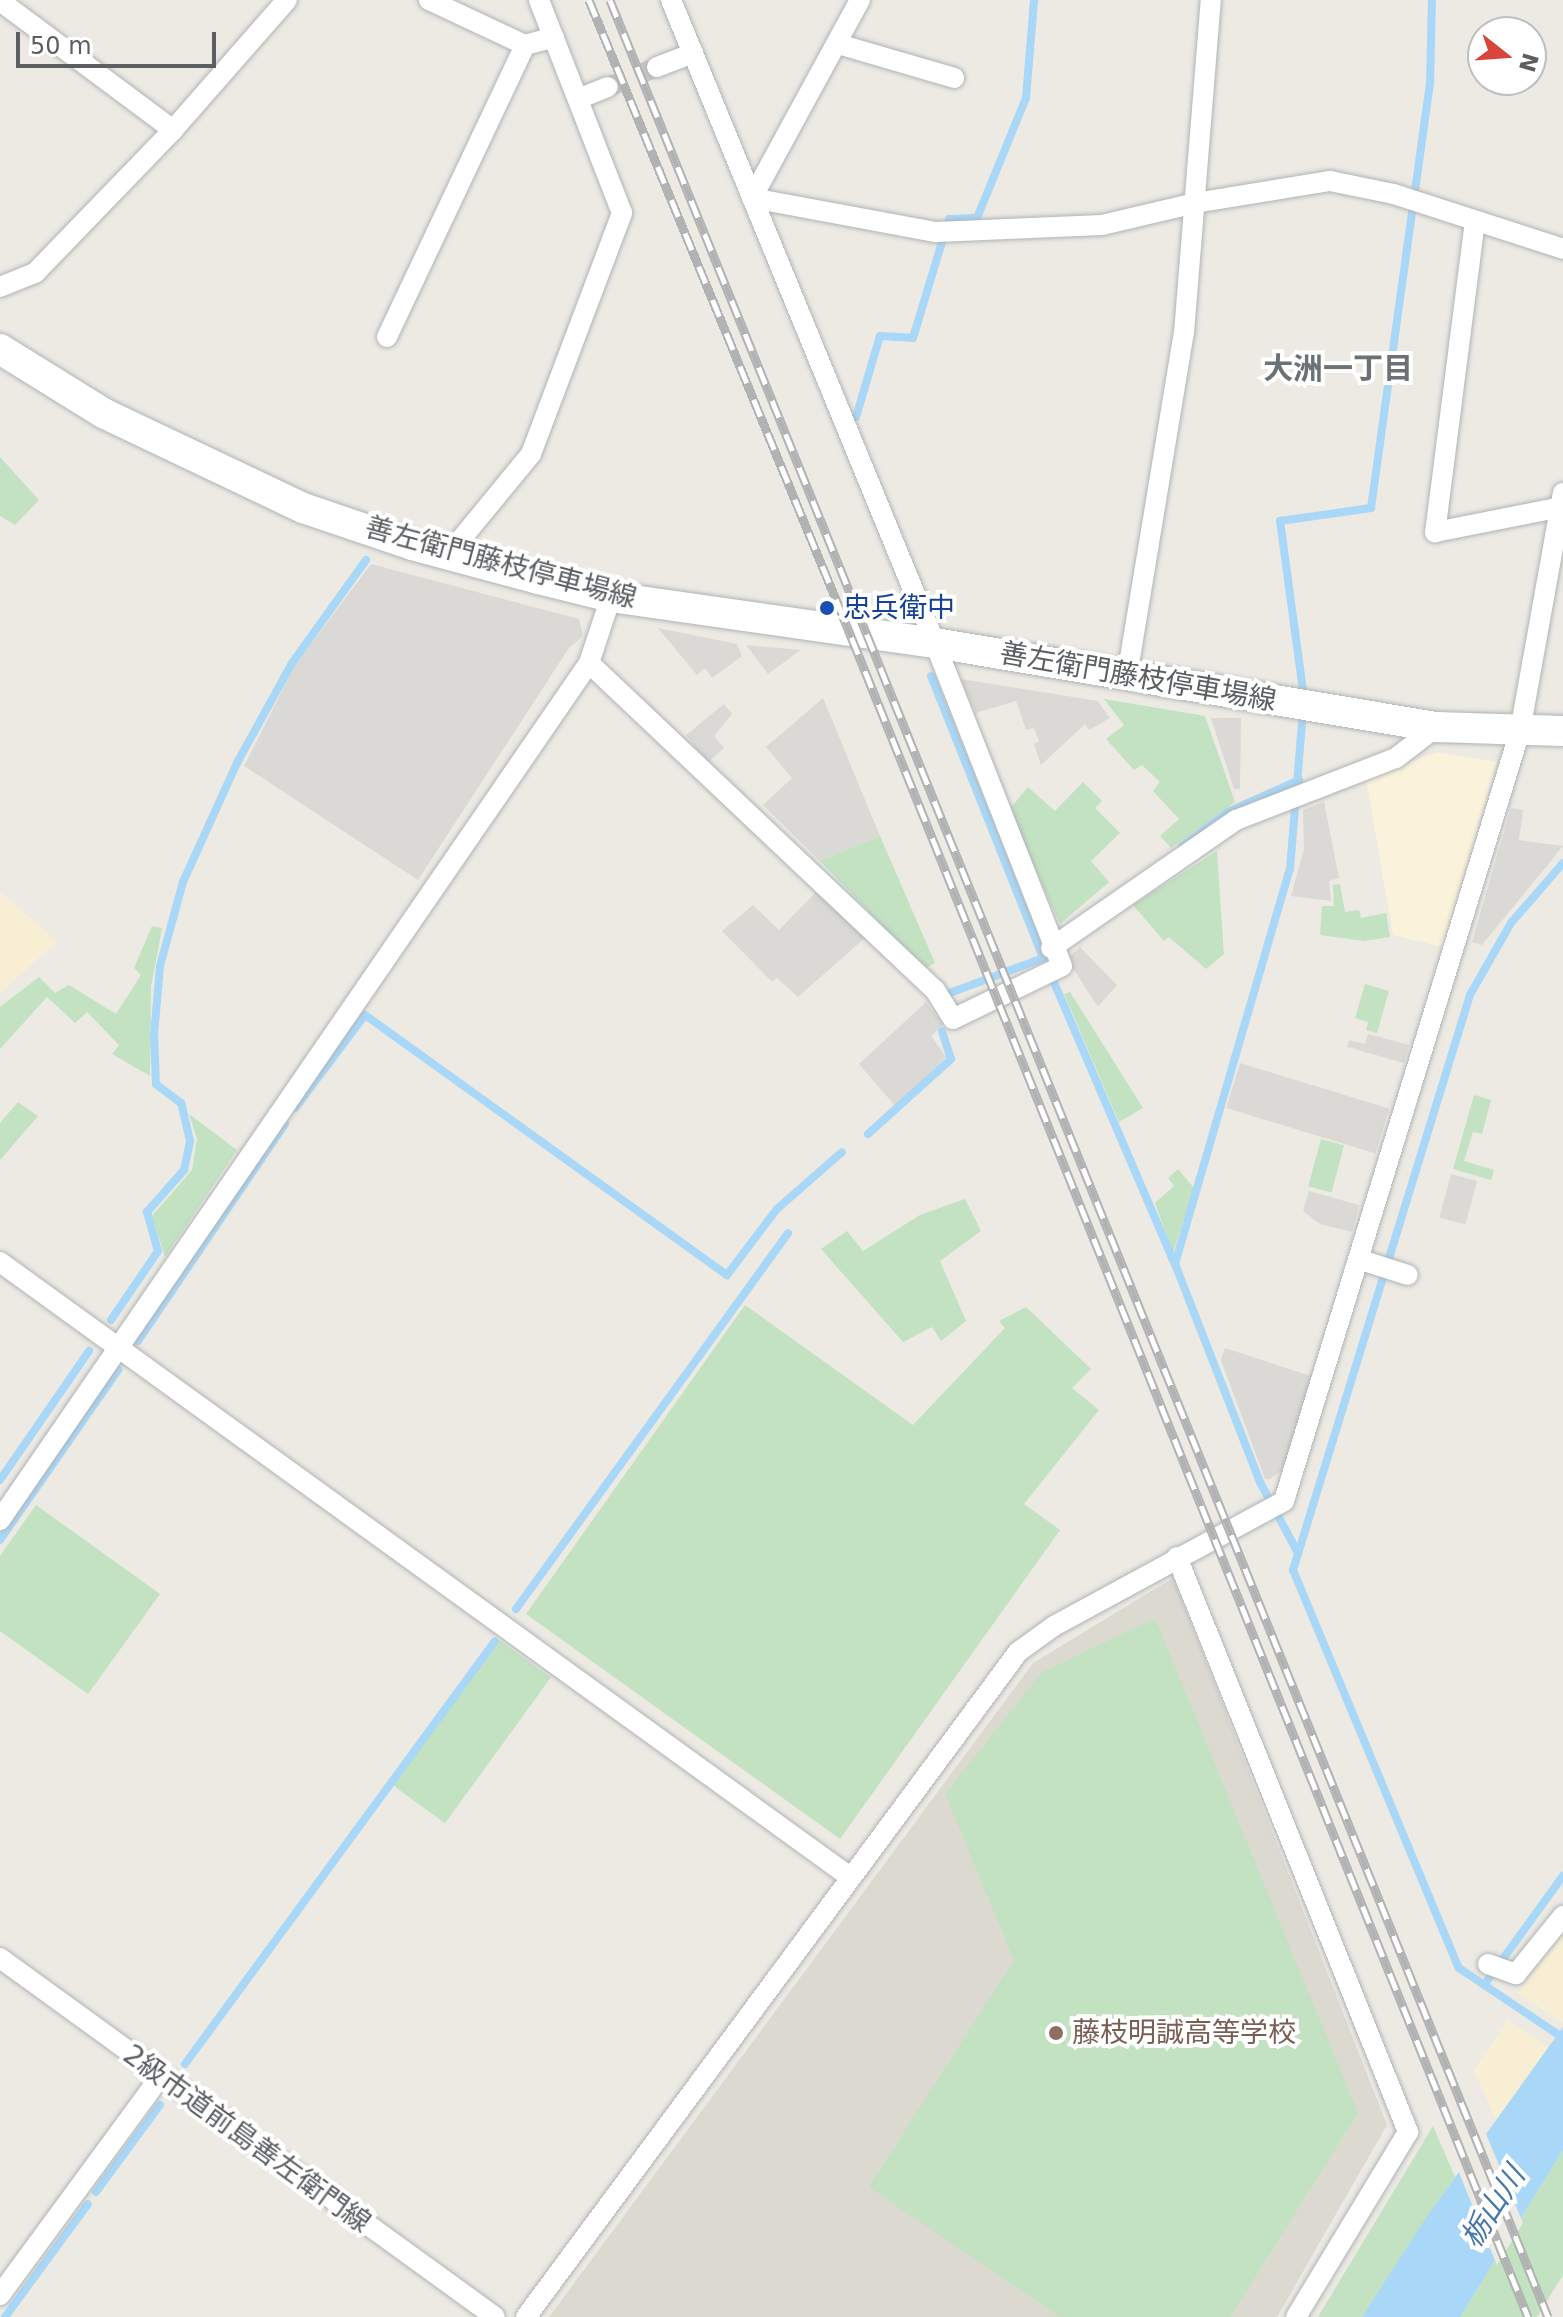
<!DOCTYPE html>
<html>
<head>
<meta charset="utf-8">
<style>
	body { margin:0 }
	#map { position:relative; width:1563px; height:2317px; overflow:hidden; background:#eceae3; font-family:"DejaVu Sans","Noto Sans JP",sans-serif }
	div>[style] { position:absolute }
	[style*='--x'] { left:calc(var(--x)*1px); top:calc(var(--y)*1px); width:calc(var(--w)*1px); rotate:calc(var(--a)*1deg) }
	.commercial>* { inset:0; background:#faf2da }
	.industrial>* { inset:0; background:#dbd9d5; transform-origin:0 0 }
	.education>* { inset:0; background:#dcd9d1 }
	.green>* { inset:0; background:#c2e2c2; transform-origin:0 0 }
	.sand>* { inset:0; background:#f7eed4 }
	.water>* { inset:0; background:#a9d7f7 }
	.pier>* { inset:0; background:#eceae3 }
	.stream>* { height:8px; margin:-4px; padding:0 4px; transform-origin:4px; border-radius:4px; background:#a9d7f7 }
	.minor-tunnel>* { height:20px; margin-top:-10px; transform-origin:0; background:repeating-linear-gradient(90deg,#c8c7c3 0 20px,transparent 0 30px) }
	.roads { filter:drop-shadow(0 0 2px #b0b4b7) drop-shadow(0 0 2px #b0b4b7) }
	.minor>* { height:20px; margin:-10px; padding:0 10px; transform-origin:10px; border-radius:10px; background:#fff }
	.secondary>* { height:30px; margin:-15px; padding:0 15px; transform-origin:15px; border-radius:15px; background:#fff }
	.rail>* { height:9px; margin-top:-4.5px; transform-origin:0; background:repeating-linear-gradient(90deg,#fff 0 18px,#b1b2b2 0 36px); box-sizing:border-box; border-block:2px solid #b1b2b2 }
	.dots>* { width:22px; height:22px; translate:-50% -50%; box-sizing:border-box; border:4px solid #fff; border-radius:50% }
	span { translate:-50% -50%; white-space:nowrap; text-align:center; line-height:1.15; -webkit-text-stroke:8px #fff; paint-order:stroke }
	.street-label { font-size:28px; color:#5b5f62 }
	.transit-label { font-size:28px; color:#164399 }
	.left { translate:0 -50%; text-align:left }
	.education-label { font-size:28px; color:#785e54 }
	.neighbourhood-label { font-size:30px; color:#6c7174; font-weight:700 }
	.water-label { font-size:30px; color:#4878a7; font-style:italic }
	.north { position:absolute; left:1467px; top:16px; width:80px; height:80px; box-sizing:border-box; background:#fff; border:2px solid #bdbfc0; border-radius:50%; rotate:107deg; font-size:22px; font-weight:700; line-height:32px; text-align:center; color:#5b5f62 }
	.north::after { content:''; display:block; margin:auto; width:28px; height:36px; background:#d9453d; clip-path:polygon(50% 0,100% 100%,50% 72%,0 100%) }
	.scale { position:absolute; left:16px; top:32px; width:200px; height:36px; box-sizing:border-box; border:4px solid #5b5f62; border-top:0; padding-left:10px; font-size:24px; line-height:28px; white-space:nowrap; color:#5b5f62; -webkit-text-stroke:6px #fff; paint-order:stroke }
</style>
</head>
<body>
<div id="map">
	<div class="commercial">
		<i style="clip-path:polygon(1437px 752px,1497px 762px,1443px 947px,1393px 935px,1366px 779px)"></i>
	</div>
	<div class="industrial">
		<i style="clip-path:polygon(371px 564px,579px 619px,583px 636px,569px 648px,418px 880px,244px 766px,295px 665px)"></i>
		<i style="clip-path:polygon(658px 628px,737px 644px,742px 656px,712px 678px,705px 668px,697px 675px)"></i>
		<i style="clip-path:polygon(746px 645px,801px 650px,768px 674px)"></i>
		<i style="clip-path:polygon(961px 679px,1098px 701px,1110px 718px,1089px 730px,1085px 724px,1041px 765px,1034px 744px,1039px 741px,1034px 728px,1026px 730px,1016px 701px,976px 713px)"></i>
		<i style="clip-path:polygon(823px 698px,880px 836px,820px 861px,763px 805px,792px 778px,766px 747px)"></i>
		<i style="clip-path:polygon(724px 704px,732px 714px,714px 736px,724px 748px,708px 762px,686px 735px)"></i>
		<i style="clip-path:polygon(1211px 718px,1241px 718px,1240px 789px,1234px 789px)"></i>
		<i style="clip-path:polygon(1324px 802px,1339px 878px,1329px 881px,1331px 901px,1291px 896px,1304px 849px,1303px 810px)"></i>
		<i style="clip-path:polygon(1511px 808px,1523px 810px,1519px 840px,1563px 846px,1482px 945px,1472px 942px)"></i>
		<i style="clip-path:polygon(818px 890px,866px 937px,798px 997px,777px 978px,772px 982px,722px 931px,753px 905px,779px 930px)"></i>
		<i style="clip-path:polygon(1080px 947px,1117px 985px,1098px 1007px,1067px 959px)"></i>
		<i style="clip-path:polygon(926px 1002px,943px 1025px,931px 1036px,946px 1057px,896px 1107px,859px 1064px)"></i>
		<i style="clip-path:polygon(1368px 1034px,1409px 1045px,1404px 1063px,1347px 1047px,1349px 1040px,1365px 1044px)"></i>
		<i style="left:1240px;top:1063px;width:156px;height:47px;rotate:17deg"></i>
		<i style="left:1451px;top:1174px;width:27px;height:45px;rotate:15deg"></i>
		<i style="clip-path:polygon(1309px 1191px,1359px 1205px,1352px 1232px,1320px 1224px,1303px 1211px)"></i>
		<i style="clip-path:polygon(1225px 1348px,1311px 1376px,1285px 1468px,1270px 1479px,1265px 1479px,1221px 1360px)"></i>
	</div>
	<div class="education">
		<i style="clip-path:polygon(1173px 1578px,1387px 2125px,1277px 2317px,549px 2317px,1033px 1663px)"></i>
	</div>
	<div class="green">
		<i style="clip-path:polygon(0 457px,39px 500px,15px 525px,0 516px)"></i>
		<i style="clip-path:polygon(1104px 699px,1205px 716px,1235px 802px,1171px 848px,1160px 836px,1179px 819px,1153px 791px,1160px 782px,1142px 765px,1134px 770px,1106px 739px,1124px 725px)"></i>
		<i style="clip-path:polygon(1083px 782px,1102px 801px,1095px 808px,1120px 833px,1091px 861px,1109px 882px,1060px 924px,1009px 810px,1028px 787px,1055px 811px)"></i>
		<i style="clip-path:polygon(880px 836px,935px 963px,924px 969px,820px 861px)"></i>
		<i style="clip-path:polygon(1217px 851px,1224px 954px,1206px 969px,1169px 937px,1164px 941px,1133px 905px)"></i>
		<i style="clip-path:polygon(1340px 884px,1345px 912px,1359px 910px,1361px 918px,1386px 913px,1390px 937px,1364px 941px,1320px 935px,1322px 906px,1334px 906px,1333px 885px)"></i>
		<i style="clip-path:polygon(152px 926px,162px 928px,151px 987px,150px 1076px,112px 1054px,119px 1045px,87px 1012px,75px 1023px,47px 997px,0 1049px,0 1007px,39px 977px,55px 993px,69px 985px,116px 1014px,141px 975px,134px 968px)"></i>
		<i style="clip-path:polygon(1365px 984px,1389px 991px,1377px 1033px,1366px 1030px,1368px 1022px,1355px 1018px)"></i>
		<i style="clip-path:polygon(1070px 992px,1143px 1108px,1119px 1122px,1064px 994px)"></i>
		<i style="clip-path:polygon(1474px 1095px,1491px 1100px,1482px 1134px,1473px 1132px,1464px 1161px,1494px 1170px,1491px 1180px,1453px 1169px)"></i>
		<i style="clip-path:polygon(18px 1102px,38px 1116px,0 1160px,0 1123px)"></i>
		<i style="clip-path:polygon(189px 1114px,237px 1150px,165px 1257px,152px 1216px,192px 1170px,197px 1139px)"></i>
		<i style="left:1321px;top:1139px;width:24px;height:49px;rotate:15deg"></i>
		<i style="clip-path:polygon(1178px 1169px,1194px 1188px,1173px 1253px,1155px 1203px,1174px 1186px,1168px 1178px)"></i>
		<i style="clip-path:polygon(965px 1199px,981px 1231px,940px 1261px,966px 1321px,941px 1341px,932px 1327px,903px 1342px,821px 1249px,847px 1231px,863px 1251px,920px 1215px)"></i>
		<i style="clip-path:polygon(745px 1305px,913px 1425px,1005px 1328px,999px 1321px,1026px 1307px,1091px 1369px,1072px 1388px,1099px 1410px,1024px 1504px,1060px 1530px,840px 1839px,526px 1614px)"></i>
		<i style="clip-path:polygon(36px 1505px,160px 1594px,88px 1694px,0 1631px,0 1556px)"></i>
		<i style="clip-path:polygon(1155px 1618px,1358px 2113px,1230px 2317px,1060px 2317px,869px 2187px,1014px 1960px,945px 1794px,1041px 1673px)"></i>
		<i style="left:499px;top:1640px;width:64px;height:180px;rotate:36deg"></i>
		<i style="clip-path:polygon(1433px 2126px,1455px 2177px,1362px 2317px,1318px 2317px)"></i>
		<i style="clip-path:polygon(1563px 2150px,1563px 2275px,1537px 2317px,1460px 2317px)"></i>
	</div>
	<div class="sand">
		<i style="clip-path:polygon(0 892px,57px 941px,0 994px)"></i>
		<i style="clip-path:polygon(1563px 1935px,1563px 2023px,1517px 1993px)"></i>
		<i style="clip-path:polygon(1508px 2020px,1548px 2048px,1496px 2120px,1474px 2070px)"></i>
	</div>
	<div class="water">
		<i style="clip-path:polygon(1563px 2027px,1563px 2150px,1460px 2317px,1362px 2317px,1426px 2218px)"></i>
	</div>
	<div class="pier">
		<i style="clip-path:polygon(1484px 2129px,1523px 2223px,1497px 2265px,1457px 2168px)"></i>
	</div>
	<div class="stream">
		<i style="--x:856;--y:417;--w:84;--a:-73.5"></i>
		<i style="--x:880;--y:336;--w:33;--a:3"></i>
		<i style="--x:913;--y:338;--w:124;--a:-73.2"></i>
		<i style="--x:949;--y:219;--w:28;--a:-2"></i>
		<i style="--x:977;--y:218;--w:130;--a:-67.8"></i>
		<i style="--x:1026;--y:98;--w:98;--a:-85.3"></i>
		<i style="--x:931;--y:676;--w:303;--a:68.3"></i>
		<i style="--x:1043;--y:958;--w:103;--a:159.4"></i>
		<i style="--x:1304;--y:698;--w:179;--a:-97.7"></i>
		<i style="--x:1280;--y:521;--w:92;--a:-8.1"></i>
		<i style="--x:1371;--y:508;--w:430;--a:-82.1"></i>
		<i style="--x:1430;--y:82;--w:82;--a:-88.6"></i>
		<i style="--x:1182;--y:846;--w:57;--a:-36.5"></i>
		<i style="--x:1228;--y:812;--w:78;--a:-24.3"></i>
		<i style="--x:1563;--y:863;--w:79;--a:130.9"></i>
		<i style="--x:1511;--y:923;--w:83;--a:119.7"></i>
		<i style="--x:1470;--y:995;--w:602;--a:107.11"></i>
		<i style="--x:1293;--y:1570;--w:431;--a:67.4"></i>
		<i style="--x:1459;--y:1968;--w:125;--a:33.9"></i>
		<i style="--x:1050;--y:973;--w:317;--a:66.8"></i>
		<i style="--x:295;--y:1108;--w:116;--a:-53"></i>
		<i style="--x:365;--y:1015;--w:446;--a:35.7"></i>
		<i style="--x:727;--y:1275;--w:83;--a:-52.9"></i>
		<i style="--x:777;--y:1209;--w:86;--a:-41.2"></i>
		<i style="--x:868;--y:1134;--w:112;--a:-42.1"></i>
		<i style="--x:951;--y:1059;--w:29;--a:-108"></i>
		<i style="--x:111;--y:1320;--w:83;--a:-55.7"></i>
		<i style="--x:158;--y:1251;--w:41;--a:-105.8"></i>
		<i style="--x:147;--y:1212;--w:56;--a:-48.6"></i>
		<i style="--x:184;--y:1170;--w:30;--a:-78"></i>
		<i style="--x:190;--y:1141;--w:39;--a:-103"></i>
		<i style="--x:181;--y:1103;--w:31;--a:-143"></i>
		<i style="--x:156;--y:1084;--w:49;--a:-92.3"></i>
		<i style="--x:154;--y:1035;--w:69;--a:-85"></i>
		<i style="--x:160;--y:966;--w:87;--a:-74.7"></i>
		<i style="--x:183;--y:882;--w:131;--a:-65.6"></i>
		<i style="--x:237;--y:763;--w:114;--a:-61.2"></i>
		<i style="--x:292;--y:663;--w:127;--a:-54.3"></i>
		<i style="--x:138;--y:1341;--w:262;--a:-55.9"></i>
		<i style="--x:0;--y:1480;--w:157;--a:-55.4"></i>
		<i style="--x:0;--y:1540;--w:207;--a:-55.2"></i>
		<i style="--x:1298;--y:1553;--w:81;--a:-118.2"></i>
		<i style="--x:1260;--y:1482;--w:234;--a:-111.3"></i>
		<i style="--x:1175;--y:1264;--w:411;--a:-73.8"></i>
		<i style="--x:1290;--y:869;--w:159;--a:-85.3"></i>
		<i style="--x:516;--y:1609;--w:464;--a:-54.1"></i>
		<i style="--x:1484;--y:1985;--w:135;--a:-54.1"></i>
		<i style="--x:185;--y:2064;--w:524;--a:-53.76"></i>
		<i style="--x:96;--y:2192;--w:108;--a:-53.7"></i>
		<i style="--x:5;--y:2317;--w:140;--a:-53.7"></i>
	</div>
	<div class="minor-tunnel">
		<i style="--x:608;--y:87;--w:53;--a:-22.2"></i>
	</div>
	<div class="roads">
		<div class="minor">
			<i style="--x:429;--y:0;--w:106;--a:25.1"></i>
			<i style="--x:525;--y:45;--w:30;--a:-15"></i>
			<i style="--x:0;--y:1;--w:216;--a:36.7"></i>
			<i style="--x:838;--y:44;--w:121;--a:16.3"></i>
			<i style="--x:657;--y:67;--w:39;--a:-21"></i>
			<i style="--x:578;--y:99;--w:32;--a:-22"></i>
			<i style="--x:752;--y:198;--w:187;--a:10.5"></i>
			<i style="--x:936;--y:232;--w:166;--a:-2.4"></i>
			<i style="--x:1102;--y:225;--w:96;--a:-13.3"></i>
			<i style="--x:1195;--y:203;--w:137;--a:-9.3"></i>
			<i style="--x:1330;--y:181;--w:65;--a:11.5"></i>
			<i style="--x:1394;--y:194;--w:178;--a:18"></i>
			<i style="--x:752;--y:198;--w:226;--a:-61.4"></i>
			<i style="--x:1475;--y:221;--w:314;--a:97.3"></i>
			<i style="--x:1435;--y:532;--w:128;--a:-11.2"></i>
			<i style="--x:0;--y:287;--w:38;--a:-22"></i>
			<i style="--x:35;--y:273;--w:199;--a:-46"></i>
			<i style="--x:173;--y:130;--w:173;--a:-48.8"></i>
			<i style="--x:387;--y:337;--w:323;--a:-64.7"></i>
			<i style="--x:448;--y:555;--w:131;--a:-50.6"></i>
			<i style="--x:531;--y:454;--w:258;--a:-69.3"></i>
			<i style="--x:622;--y:213;--w:229;--a:-111.3"></i>
			<i style="--x:589;--y:663;--w:476;--a:43.4"></i>
			<i style="--x:935;--y:990;--w:34;--a:58"></i>
			<i style="--x:953;--y:1019;--w:121;--a:-25.9"></i>
			<i style="--x:1062;--y:966;--w:347;--a:-111.5"></i>
			<i style="--x:935;--y:643;--w:695;--a:-112.32"></i>
			<i style="--x:1127;--y:676;--w:348;--a:-80.6"></i>
			<i style="--x:1184;--y:333;--w:334;--a:-85.4"></i>
			<i style="--x:1051;--y:948;--w:225;--a:-34.7"></i>
			<i style="--x:1236;--y:820;--w:172;--a:-21.2"></i>
			<i style="--x:1396;--y:758;--w:51;--a:-37.8"></i>
			<i style="--x:1361;--y:1260;--w:49;--a:17.7"></i>
			<i style="--x:0;--y:1262;--w:1049;--a:35.89"></i>
			<i style="--x:0;--y:1520;--w:1040;--a:-55.5"></i>
			<i style="--x:589;--y:663;--w:70;--a:-71.6"></i>
			<i style="--x:1177;--y:1557;--w:620;--a:68.11"></i>
			<i style="--x:1408;--y:2132;--w:216;--a:121.2"></i>
			<i style="--x:0;--y:1958;--w:611;--a:35.95"></i>
			<i style="--x:1488;--y:1964;--w:30;--a:20"></i>
			<i style="--x:1516;--y:1974;--w:75;--a:-51"></i>
			<i style="--x:0;--y:2295;--w:270;--a:-53.7"></i>
			<i style="--x:526;--y:2317;--w:827;--a:-53.5"></i>
			<i style="--x:1018;--y:1652;--w:44;--a:-35.8"></i>
			<i style="--x:1054;--y:1626;--w:262;--a:-28.5"></i>
			<i style="--x:1284;--y:1501;--w:805;--a:-72.96"></i>
			<i style="--x:1520;--y:731;--w:242;--a:-79.8"></i>
		</div>
		<div class="secondary">
			<i style="--x:0;--y:349;--w:123;--a:31.8"></i>
			<i style="--x:105;--y:414;--w:219;--a:25.4"></i>
			<i style="--x:303;--y:508;--w:115;--a:18.7"></i>
			<i style="--x:412;--y:545;--w:131;--a:15.1"></i>
			<i style="--x:538;--y:579;--w:75;--a:13.9"></i>
			<i style="--x:611;--y:597;--w:327;--a:8.1"></i>
			<i style="--x:935;--y:643;--w:508;--a:9.52"></i>
			<i style="--x:1436;--y:727;--w:127;--a:1.8"></i>
		</div>
	</div>
	<div class="rail">
		<i style="--x:589;--y:0;--w:653;--a:67.6"></i>
		<i style="--x:838;--y:604;--w:1847;--a:68.06"></i>
		<i style="--x:610;--y:0;--w:2500;--a:67.96"></i>
	</div>
	<div class="dots">
		<i style="left:827px;top:608px;background:#1a4fb4"></i>
		<i style="left:1056px;top:2033px;background:#8d6e63"></i>
	</div>
	<div class="street-label">
		<span style="left:501px;top:563px;rotate:15deg">善左衛門藤枝停車場線</span>
		<span style="left:1138px;top:677px;rotate:10deg">善左衛門藤枝停車場線</span>
		<span style="left:247px;top:2139px;rotate:36deg">2級市道前島善左衛門線</span>
	</div>
	<div class="transit-label">
		<span class="left" style="left:843px;top:608px">忠兵衛中</span>
	</div>
	<div class="education-label">
		<span class="left" style="left:1072px;top:2033px">藤枝明誠高等学校</span>
	</div>
	<div class="neighbourhood-label">
		<span style="left:1338px;top:369px">大洲一丁目</span>
	</div>
	<div class="water-label">
		<span style="left:1493px;top:2207px;rotate:-57deg">栃山川</span>
	</div>
	<div class="north">N</div>
	<div class="scale">50 m</div>
</div>
</body>
</html>
